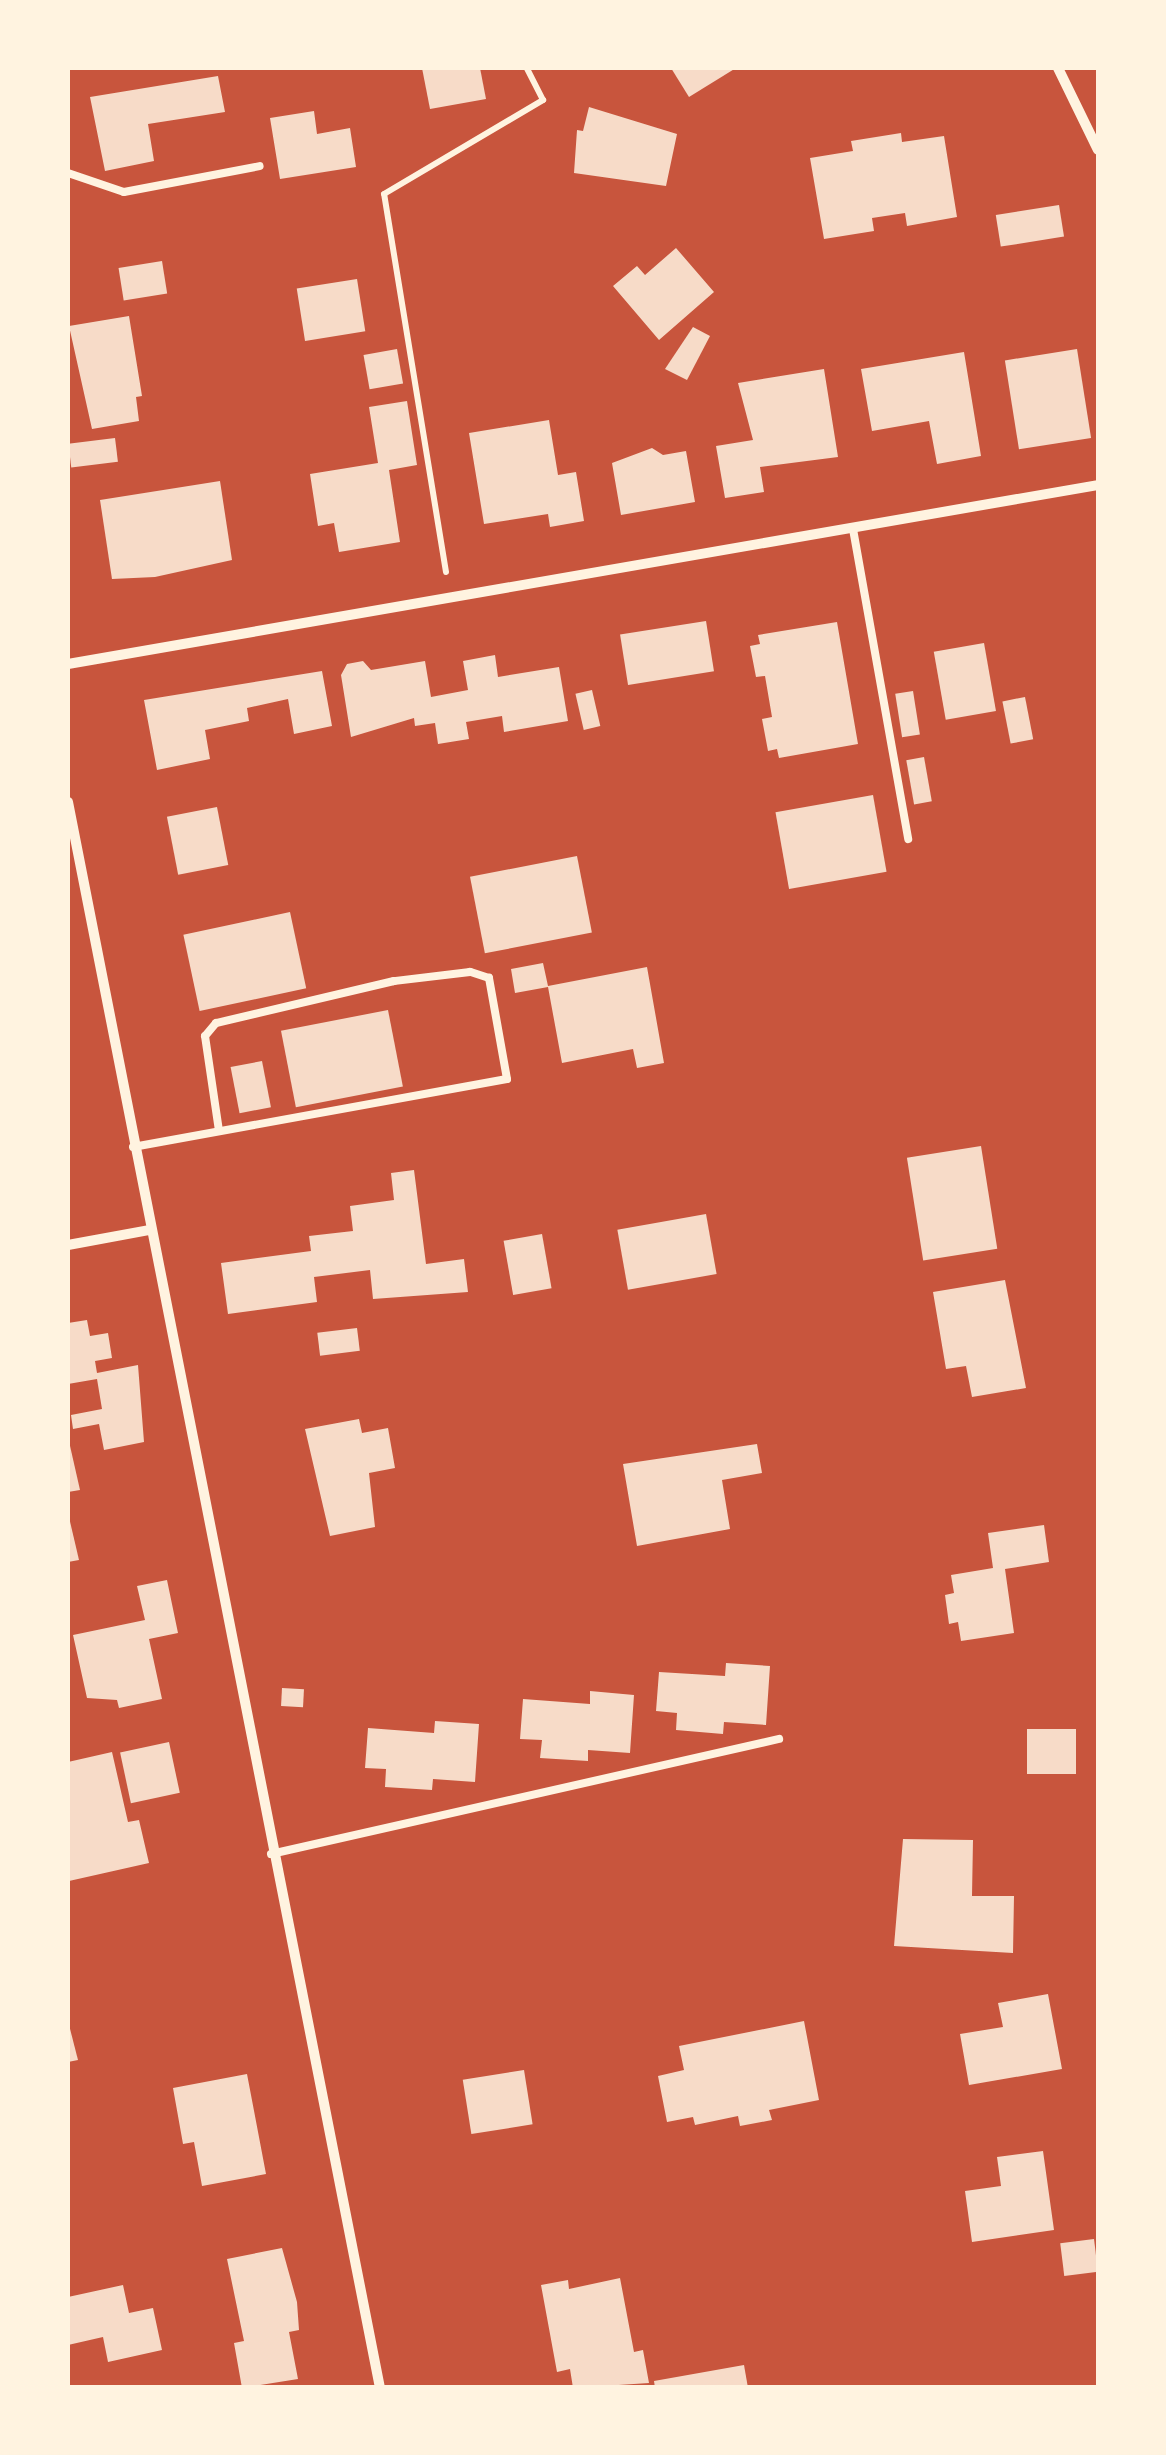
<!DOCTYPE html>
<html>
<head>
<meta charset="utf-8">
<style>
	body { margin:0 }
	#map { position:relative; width:1166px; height:2455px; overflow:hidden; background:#c8553d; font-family:"Open Sans",sans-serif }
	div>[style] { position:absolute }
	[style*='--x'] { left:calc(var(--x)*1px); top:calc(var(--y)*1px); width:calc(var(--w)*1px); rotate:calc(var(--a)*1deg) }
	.building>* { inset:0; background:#f7dbc8; transform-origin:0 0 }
	.path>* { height:6px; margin:-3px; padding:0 3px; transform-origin:3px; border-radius:3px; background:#fff3e0 }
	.service>* { height:8px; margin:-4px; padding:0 4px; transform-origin:4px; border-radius:4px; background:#fff3e0 }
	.minor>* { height:10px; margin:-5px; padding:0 5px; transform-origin:5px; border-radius:5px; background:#fff3e0 }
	span { translate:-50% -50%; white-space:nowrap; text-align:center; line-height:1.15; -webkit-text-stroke:9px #fff3e0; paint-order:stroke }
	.frame { position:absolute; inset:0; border:70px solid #fff3e0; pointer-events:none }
</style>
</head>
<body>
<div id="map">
	<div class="building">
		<i style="clip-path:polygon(422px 68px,480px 68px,486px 99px,430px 109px)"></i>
		<i style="clip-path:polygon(671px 68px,736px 68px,689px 97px)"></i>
		<i style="clip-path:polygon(218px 76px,225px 112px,148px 124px,154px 161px,105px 171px,90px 97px)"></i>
		<i style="clip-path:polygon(589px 107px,677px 134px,666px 186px,574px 173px,577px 130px,583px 131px)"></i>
		<i style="clip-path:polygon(314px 111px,317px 134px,350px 128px,356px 167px,280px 179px,270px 118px)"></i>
		<i style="clip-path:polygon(901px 133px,902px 142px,944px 136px,957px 217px,907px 226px,905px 213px,872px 218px,874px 231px,824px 239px,810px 158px,853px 151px,851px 141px)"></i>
		<i style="left:1059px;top:205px;width:32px;height:64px;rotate:81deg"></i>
		<i style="clip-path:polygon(676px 248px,714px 292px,659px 340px,613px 286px,637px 266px,645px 275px)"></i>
		<i style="left:162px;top:261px;width:33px;height:44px;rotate:81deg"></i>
		<i style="left:357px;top:279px;width:53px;height:61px;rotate:81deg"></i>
		<i style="clip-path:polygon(129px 316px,142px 396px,136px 397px,139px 421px,92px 429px,69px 326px)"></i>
		<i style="clip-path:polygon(693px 327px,710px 336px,687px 380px,665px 369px)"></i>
		<i style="left:397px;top:349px;width:35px;height:34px;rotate:80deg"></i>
		<i style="left:1077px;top:349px;width:90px;height:73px;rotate:81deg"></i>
		<i style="clip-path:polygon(964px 352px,981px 456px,937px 464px,929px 421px,872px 431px,861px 369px)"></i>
		<i style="clip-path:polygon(824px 369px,838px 457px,760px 467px,764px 492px,725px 498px,716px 446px,753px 440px,738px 383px)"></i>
		<i style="clip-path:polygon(407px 401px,417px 465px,389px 470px,400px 542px,339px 552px,334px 523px,318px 526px,310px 474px,378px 463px,369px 407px)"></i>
		<i style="clip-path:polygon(549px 420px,558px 475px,576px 472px,584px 521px,550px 527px,548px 514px,484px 524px,469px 433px)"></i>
		<i style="left:115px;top:438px;width:24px;height:47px;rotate:83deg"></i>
		<i style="clip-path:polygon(652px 448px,663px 455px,686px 451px,695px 502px,621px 515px,612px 463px)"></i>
		<i style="clip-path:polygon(220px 481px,232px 560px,155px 577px,112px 579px,100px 500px)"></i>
		<i style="left:706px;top:621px;width:51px;height:87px;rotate:81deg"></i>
		<i style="clip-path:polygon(837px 622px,858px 744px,779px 758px,777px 749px,768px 751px,762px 719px,772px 717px,765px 676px,756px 677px,750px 646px,760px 644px,758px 635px)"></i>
		<i style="left:984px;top:643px;width:69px;height:51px;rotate:80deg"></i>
		<i style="clip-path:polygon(495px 655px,498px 677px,559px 667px,568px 721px,504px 732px,502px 716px,466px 722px,469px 739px,438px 744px,435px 723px,415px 726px,414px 718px,351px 737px,341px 675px,347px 664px,363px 661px,371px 670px,425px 661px,431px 697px,468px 690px,463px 661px)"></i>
		<i style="clip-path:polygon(322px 671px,332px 726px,294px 734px,288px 699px,247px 708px,249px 721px,205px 730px,210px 759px,157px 770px,144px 700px)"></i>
		<i style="left:592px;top:690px;width:37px;height:17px;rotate:77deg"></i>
		<i style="left:913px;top:691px;width:44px;height:18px;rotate:81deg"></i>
		<i style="left:1025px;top:697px;width:43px;height:23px;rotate:79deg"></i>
		<i style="left:924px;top:757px;width:45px;height:18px;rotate:80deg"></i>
		<i style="left:873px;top:795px;width:78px;height:99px;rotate:80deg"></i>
		<i style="left:217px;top:807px;width:59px;height:51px;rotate:79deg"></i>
		<i style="left:577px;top:856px;width:78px;height:109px;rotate:79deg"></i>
		<i style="left:290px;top:912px;width:78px;height:109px;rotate:78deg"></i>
		<i style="clip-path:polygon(543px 963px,548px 986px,647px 967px,664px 1063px,637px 1068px,633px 1049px,562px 1063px,548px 987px,515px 993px,511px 969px)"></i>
		<i style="left:388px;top:1010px;width:78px;height:109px;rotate:79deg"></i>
		<i style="left:262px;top:1061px;width:47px;height:32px;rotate:79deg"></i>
		<i style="left:981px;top:1146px;width:104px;height:75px;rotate:81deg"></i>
		<i style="clip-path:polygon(414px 1170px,426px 1264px,464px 1259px,468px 1292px,373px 1299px,370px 1270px,314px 1277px,317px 1302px,228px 1314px,221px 1263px,311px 1251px,309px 1236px,353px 1231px,350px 1206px,394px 1200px,391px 1173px)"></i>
		<i style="left:706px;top:1214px;width:61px;height:90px;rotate:80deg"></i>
		<i style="left:542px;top:1234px;width:55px;height:39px;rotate:80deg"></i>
		<i style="clip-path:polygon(1005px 1280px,1026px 1388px,972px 1397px,966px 1366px,946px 1369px,933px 1292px)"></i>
		<i style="clip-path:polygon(87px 1320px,90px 1336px,108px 1333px,112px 1358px,95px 1361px,97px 1373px,138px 1365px,144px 1442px,104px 1450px,99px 1424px,73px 1429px,71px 1415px,102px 1409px,97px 1379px,68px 1384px,68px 1323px)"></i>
		<i style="left:357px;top:1328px;width:23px;height:40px;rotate:83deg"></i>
		<i style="clip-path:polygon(359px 1419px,362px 1433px,388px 1428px,395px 1468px,369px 1473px,375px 1527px,330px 1536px,305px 1429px)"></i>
		<i style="clip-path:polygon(68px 1437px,80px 1490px,68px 1492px)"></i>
		<i style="clip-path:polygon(757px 1444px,762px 1473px,722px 1480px,730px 1529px,637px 1546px,623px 1464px)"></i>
		<i style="clip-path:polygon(68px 1513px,79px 1560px,68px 1562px)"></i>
		<i style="clip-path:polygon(1044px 1525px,1049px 1562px,1005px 1569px,1014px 1633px,961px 1641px,958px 1622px,949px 1624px,945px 1595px,954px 1593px,951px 1575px,993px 1568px,988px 1533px)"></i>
		<i style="clip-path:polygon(167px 1580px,178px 1633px,149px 1639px,162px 1699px,119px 1708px,117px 1700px,87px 1698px,73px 1635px,145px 1620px,137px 1586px)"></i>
		<i style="clip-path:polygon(726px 1663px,770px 1666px,766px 1725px,724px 1722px,723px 1734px,676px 1730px,677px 1713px,656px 1711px,659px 1672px,725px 1676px)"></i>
		<i style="left:282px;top:1688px;width:22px;height:18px;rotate:3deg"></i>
		<i style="clip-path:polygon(590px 1691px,634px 1695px,630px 1753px,588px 1750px,588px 1761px,540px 1758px,542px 1740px,520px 1739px,523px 1699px,590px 1704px)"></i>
		<i style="clip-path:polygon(435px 1721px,479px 1724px,475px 1782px,433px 1779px,432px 1790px,385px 1787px,386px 1769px,365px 1768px,368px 1728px,434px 1733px)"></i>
		<i style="left:1027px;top:1729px;width:49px;height:45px"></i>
		<i style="left:169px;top:1742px;width:52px;height:50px;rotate:78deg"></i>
		<i style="clip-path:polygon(112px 1752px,128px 1822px,139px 1820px,149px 1863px,69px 1881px,68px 1762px)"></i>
		<i style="clip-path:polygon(903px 1839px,973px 1840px,972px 1896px,1014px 1896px,1013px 1953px,894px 1946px)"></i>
		<i style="clip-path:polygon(1048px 1994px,1062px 2069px,969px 2085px,960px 2034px,1003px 2027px,998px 2003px)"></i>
		<i style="clip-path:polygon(68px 2021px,78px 2060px,68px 2062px)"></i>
		<i style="clip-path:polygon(804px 2021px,819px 2100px,769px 2110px,772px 2120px,740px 2126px,738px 2116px,695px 2125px,693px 2117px,667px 2122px,658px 2076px,684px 2070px,679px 2046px)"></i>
		<i style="left:524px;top:2070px;width:55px;height:62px;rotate:81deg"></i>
		<i style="clip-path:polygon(247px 2074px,266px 2174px,202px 2186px,194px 2142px,183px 2144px,173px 2088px)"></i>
		<i style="clip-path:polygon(1043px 2151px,1054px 2230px,972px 2242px,965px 2191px,1001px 2186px,997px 2157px)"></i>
		<i style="left:1094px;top:2239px;width:33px;height:34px;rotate:83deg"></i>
		<i style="clip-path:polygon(282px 2248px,297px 2302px,299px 2330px,289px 2332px,298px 2379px,242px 2388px,234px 2343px,244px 2341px,227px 2259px)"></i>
		<i style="clip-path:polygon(620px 2278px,634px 2352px,643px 2350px,649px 2383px,573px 2388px,570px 2369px,557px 2372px,541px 2285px,568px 2280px,569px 2289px)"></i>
		<i style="clip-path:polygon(123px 2285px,129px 2313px,153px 2308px,162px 2350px,108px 2362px,103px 2337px,68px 2345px,68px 2297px)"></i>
		<i style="clip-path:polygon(744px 2365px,748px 2388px,655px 2388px,654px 2381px)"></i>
	</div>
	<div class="path">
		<i style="--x:446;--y:572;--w:383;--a:-99.3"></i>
		<i style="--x:384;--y:194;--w:185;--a:-30.6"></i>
		<i style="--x:543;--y:100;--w:36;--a:-117"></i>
	</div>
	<div class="service">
		<i style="--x:68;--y:173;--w:59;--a:18.7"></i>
		<i style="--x:124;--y:192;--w:138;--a:-10.8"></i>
		<i style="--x:853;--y:529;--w:315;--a:79.9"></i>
		<i style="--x:133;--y:1147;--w:380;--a:-10.3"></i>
		<i style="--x:507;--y:1079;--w:103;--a:-100.1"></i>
		<i style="--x:489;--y:978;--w:20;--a:-162"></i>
		<i style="--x:470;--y:972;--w:77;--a:173.2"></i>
		<i style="--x:394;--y:981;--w:183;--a:166.7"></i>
		<i style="--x:216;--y:1023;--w:17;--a:130"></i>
		<i style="--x:205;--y:1036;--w:96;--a:81.6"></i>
		<i style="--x:271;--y:1854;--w:521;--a:-12.76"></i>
	</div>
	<div class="minor">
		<i style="--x:1058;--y:68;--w:91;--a:64"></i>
		<i style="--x:68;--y:664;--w:1045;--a:-9.86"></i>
		<i style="--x:68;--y:802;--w:1616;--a:78.87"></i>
		<i style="--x:68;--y:1245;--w:82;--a:-10.5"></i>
	</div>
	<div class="frame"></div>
</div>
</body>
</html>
